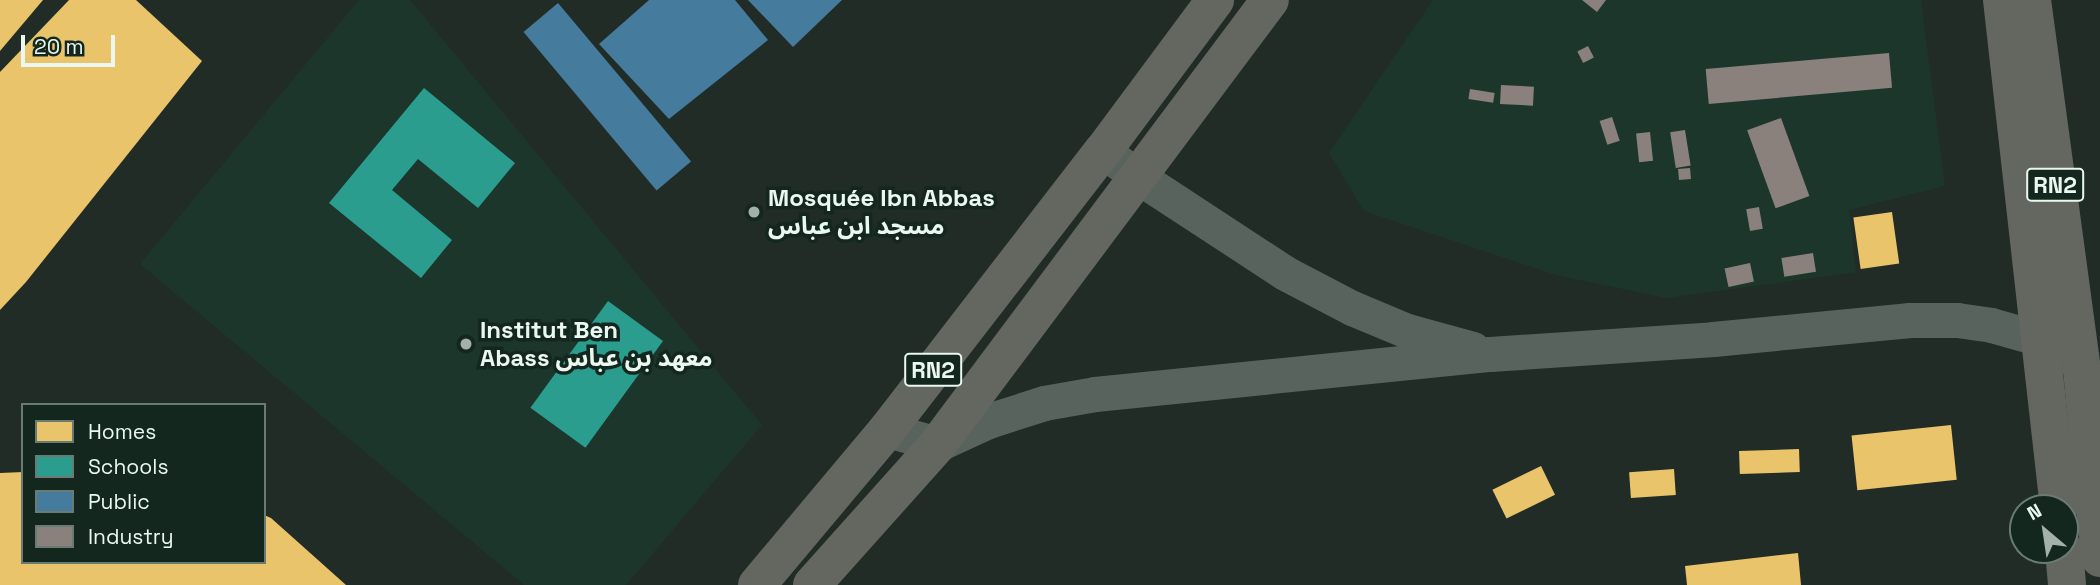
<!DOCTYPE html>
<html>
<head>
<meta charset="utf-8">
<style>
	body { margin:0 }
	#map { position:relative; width:2100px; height:585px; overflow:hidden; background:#212c27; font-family:"Space Grotesk","Noto Sans Arabic",sans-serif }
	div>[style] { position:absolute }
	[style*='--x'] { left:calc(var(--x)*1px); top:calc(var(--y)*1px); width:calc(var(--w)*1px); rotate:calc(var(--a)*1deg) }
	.built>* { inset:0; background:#1d362c }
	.homes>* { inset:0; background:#e9c46a; transform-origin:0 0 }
	.schools>* { inset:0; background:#2a9d8f; transform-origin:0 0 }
	.public>* { inset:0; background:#457b9d; transform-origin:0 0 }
	.industry>* { inset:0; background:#8a817c; transform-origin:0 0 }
	.minor>* { height:35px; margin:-17.5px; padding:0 17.5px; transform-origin:17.5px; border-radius:17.5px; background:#59635e }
	.trunk>* { height:38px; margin:-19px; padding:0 19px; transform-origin:19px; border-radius:19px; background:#646660 }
	.dots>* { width:19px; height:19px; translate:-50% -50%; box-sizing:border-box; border:4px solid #13271f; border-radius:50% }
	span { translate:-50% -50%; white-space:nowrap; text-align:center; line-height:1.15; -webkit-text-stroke:7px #13271f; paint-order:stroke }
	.shield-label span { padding:2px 5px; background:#13271f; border:2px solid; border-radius:5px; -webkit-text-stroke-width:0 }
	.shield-label { font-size:23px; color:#ebf8f2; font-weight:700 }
	.poi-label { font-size:24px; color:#ebf8f2; font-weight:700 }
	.left { translate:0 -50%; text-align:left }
	.legend { position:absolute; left:21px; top:403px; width:245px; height:161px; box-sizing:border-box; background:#13271f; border:2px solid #697b73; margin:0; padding:9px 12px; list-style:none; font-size:21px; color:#ebf8f2 }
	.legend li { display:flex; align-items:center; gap:14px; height:35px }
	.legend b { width:35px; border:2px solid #697b73 }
	.north { position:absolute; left:2009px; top:494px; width:70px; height:70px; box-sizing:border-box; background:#13271f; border:2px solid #697b73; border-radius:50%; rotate:331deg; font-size:19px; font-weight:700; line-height:28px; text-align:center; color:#ebf8f2 }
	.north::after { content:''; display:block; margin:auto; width:24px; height:32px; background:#a4b1ab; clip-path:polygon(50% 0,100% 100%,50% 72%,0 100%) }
	.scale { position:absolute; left:21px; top:35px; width:94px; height:32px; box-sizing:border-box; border:4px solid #ebf8f2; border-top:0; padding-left:9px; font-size:21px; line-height:24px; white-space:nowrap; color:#ebf8f2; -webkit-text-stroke:5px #13271f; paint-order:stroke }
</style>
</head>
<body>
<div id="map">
	<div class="built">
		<i style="clip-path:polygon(359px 0,410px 0,762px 425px,626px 585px,524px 585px,140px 264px)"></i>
		<i style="clip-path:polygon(1433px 0,1921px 0,1945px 186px,1849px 210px,1856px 272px,1666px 298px,1556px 275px,1364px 211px,1329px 153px)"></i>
	</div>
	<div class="homes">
		<i style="clip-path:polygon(0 0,43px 0,0 51px)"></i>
		<i style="clip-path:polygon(69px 0,136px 0,202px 61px,26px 282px,0 310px,0 72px)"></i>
		<i style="left:1892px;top:212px;width:52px;height:39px;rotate:82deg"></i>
		<i style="left:1951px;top:425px;width:55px;height:100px;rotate:84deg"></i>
		<i style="left:1799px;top:449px;width:23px;height:60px;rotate:88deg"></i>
		<i style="left:1541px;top:466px;width:32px;height:54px;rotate:64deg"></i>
		<i style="left:1674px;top:469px;width:26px;height:45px;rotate:86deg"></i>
		<i style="clip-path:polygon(23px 472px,23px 562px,264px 562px,264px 515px,271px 518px,346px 585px,0 585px,0 473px)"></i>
		<i style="clip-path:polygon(1798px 553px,1801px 585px,1687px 585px,1685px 566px)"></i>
	</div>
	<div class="schools">
		<i style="clip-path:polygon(424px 88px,515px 163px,478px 208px,418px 159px,392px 190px,452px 240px,421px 278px,329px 203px)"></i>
		<i style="left:608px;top:301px;width:68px;height:132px;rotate:36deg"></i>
	</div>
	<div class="public">
		<i style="clip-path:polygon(649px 0,735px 0,768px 40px,669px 119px,599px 44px)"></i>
		<i style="clip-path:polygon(748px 0,842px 0,793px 47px)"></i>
		<i style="left:558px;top:3px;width:207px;height:45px;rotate:50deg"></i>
	</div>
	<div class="industry">
		<i style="clip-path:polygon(1582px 0,1606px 0,1597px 12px)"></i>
		<i style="left:1588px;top:46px;width:13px;height:12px;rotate:63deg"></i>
		<i style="left:1889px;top:53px;width:35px;height:184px;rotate:85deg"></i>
		<i style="left:1501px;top:85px;width:33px;height:19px;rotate:3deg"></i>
		<i style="left:1470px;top:89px;width:25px;height:10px;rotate:9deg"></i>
		<i style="left:1612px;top:117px;width:25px;height:13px;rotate:72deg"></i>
		<i style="left:1781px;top:118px;width:83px;height:36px;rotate:70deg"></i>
		<i style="left:1685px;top:130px;width:36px;height:15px;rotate:81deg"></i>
		<i style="left:1650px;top:132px;width:29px;height:14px;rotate:84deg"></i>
		<i style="left:1690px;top:168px;width:11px;height:12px;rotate:85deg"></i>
		<i style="left:1759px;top:207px;width:22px;height:13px;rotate:80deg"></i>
		<i style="left:1813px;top:253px;width:19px;height:32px;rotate:81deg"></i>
		<i style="left:1750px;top:263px;width:19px;height:26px;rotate:78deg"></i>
	</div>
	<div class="minor">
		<i style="--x:1103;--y:151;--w:46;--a:36.1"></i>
		<i style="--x:1140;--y:178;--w:173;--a:33.2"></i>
		<i style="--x:1285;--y:273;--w:76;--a:27.6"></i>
		<i style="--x:1352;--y:308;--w:60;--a:22.7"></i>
		<i style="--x:1407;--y:331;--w:68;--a:15.3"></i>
		<i style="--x:887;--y:430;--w:53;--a:15.4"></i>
		<i style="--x:938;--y:444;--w:55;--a:-24.7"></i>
		<i style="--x:988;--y:421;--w:59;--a:-17.8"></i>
		<i style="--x:1044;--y:403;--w:52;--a:-10"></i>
		<i style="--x:1095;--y:394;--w:397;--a:-5.8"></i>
		<i style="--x:1490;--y:354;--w:224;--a:-3.8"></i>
		<i style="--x:1713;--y:339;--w:198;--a:-5.5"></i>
		<i style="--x:1910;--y:320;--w:47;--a:0"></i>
		<i style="--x:1957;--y:320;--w:34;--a:8"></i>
		<i style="--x:1991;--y:325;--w:52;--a:15.6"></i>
		<i style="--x:2041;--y:339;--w:26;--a:37"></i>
	</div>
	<div class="trunk">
		<i style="--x:2002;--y:0;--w:511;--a:83.6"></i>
		<i style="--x:2032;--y:0;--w:373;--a:82.3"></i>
		<i style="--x:2082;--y:370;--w:189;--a:84.5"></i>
		<i style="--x:2064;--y:550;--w:35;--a:85"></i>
		<i style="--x:757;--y:585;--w:202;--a:-50"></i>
		<i style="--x:887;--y:430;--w:353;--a:-52.3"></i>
		<i style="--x:1103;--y:151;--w:188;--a:-53.4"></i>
		<i style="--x:812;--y:585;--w:189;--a:-48.2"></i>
		<i style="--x:938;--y:444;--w:554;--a:-53.21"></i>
	</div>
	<div class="dots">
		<i style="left:754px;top:212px;background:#a4b1ab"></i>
		<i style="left:466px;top:344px;background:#a4b1ab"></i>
	</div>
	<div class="shield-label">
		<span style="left:2055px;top:185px">RN2</span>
		<span style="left:933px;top:370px">RN2</span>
	</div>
	<div class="poi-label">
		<span class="left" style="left:768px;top:212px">Mosquée Ibn Abbas<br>مسجد ابن عباس</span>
		<span class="left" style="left:480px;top:344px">Institut Ben<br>Abass معهد بن عباس</span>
	</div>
	<ul class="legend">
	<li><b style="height:19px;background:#e9c46a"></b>Homes</li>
	<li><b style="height:19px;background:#2a9d8f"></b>Schools</li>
	<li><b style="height:19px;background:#457b9d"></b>Public</li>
	<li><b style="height:19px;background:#8a817c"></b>Industry</li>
	</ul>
	<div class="north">N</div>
	<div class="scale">20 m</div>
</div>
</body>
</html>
